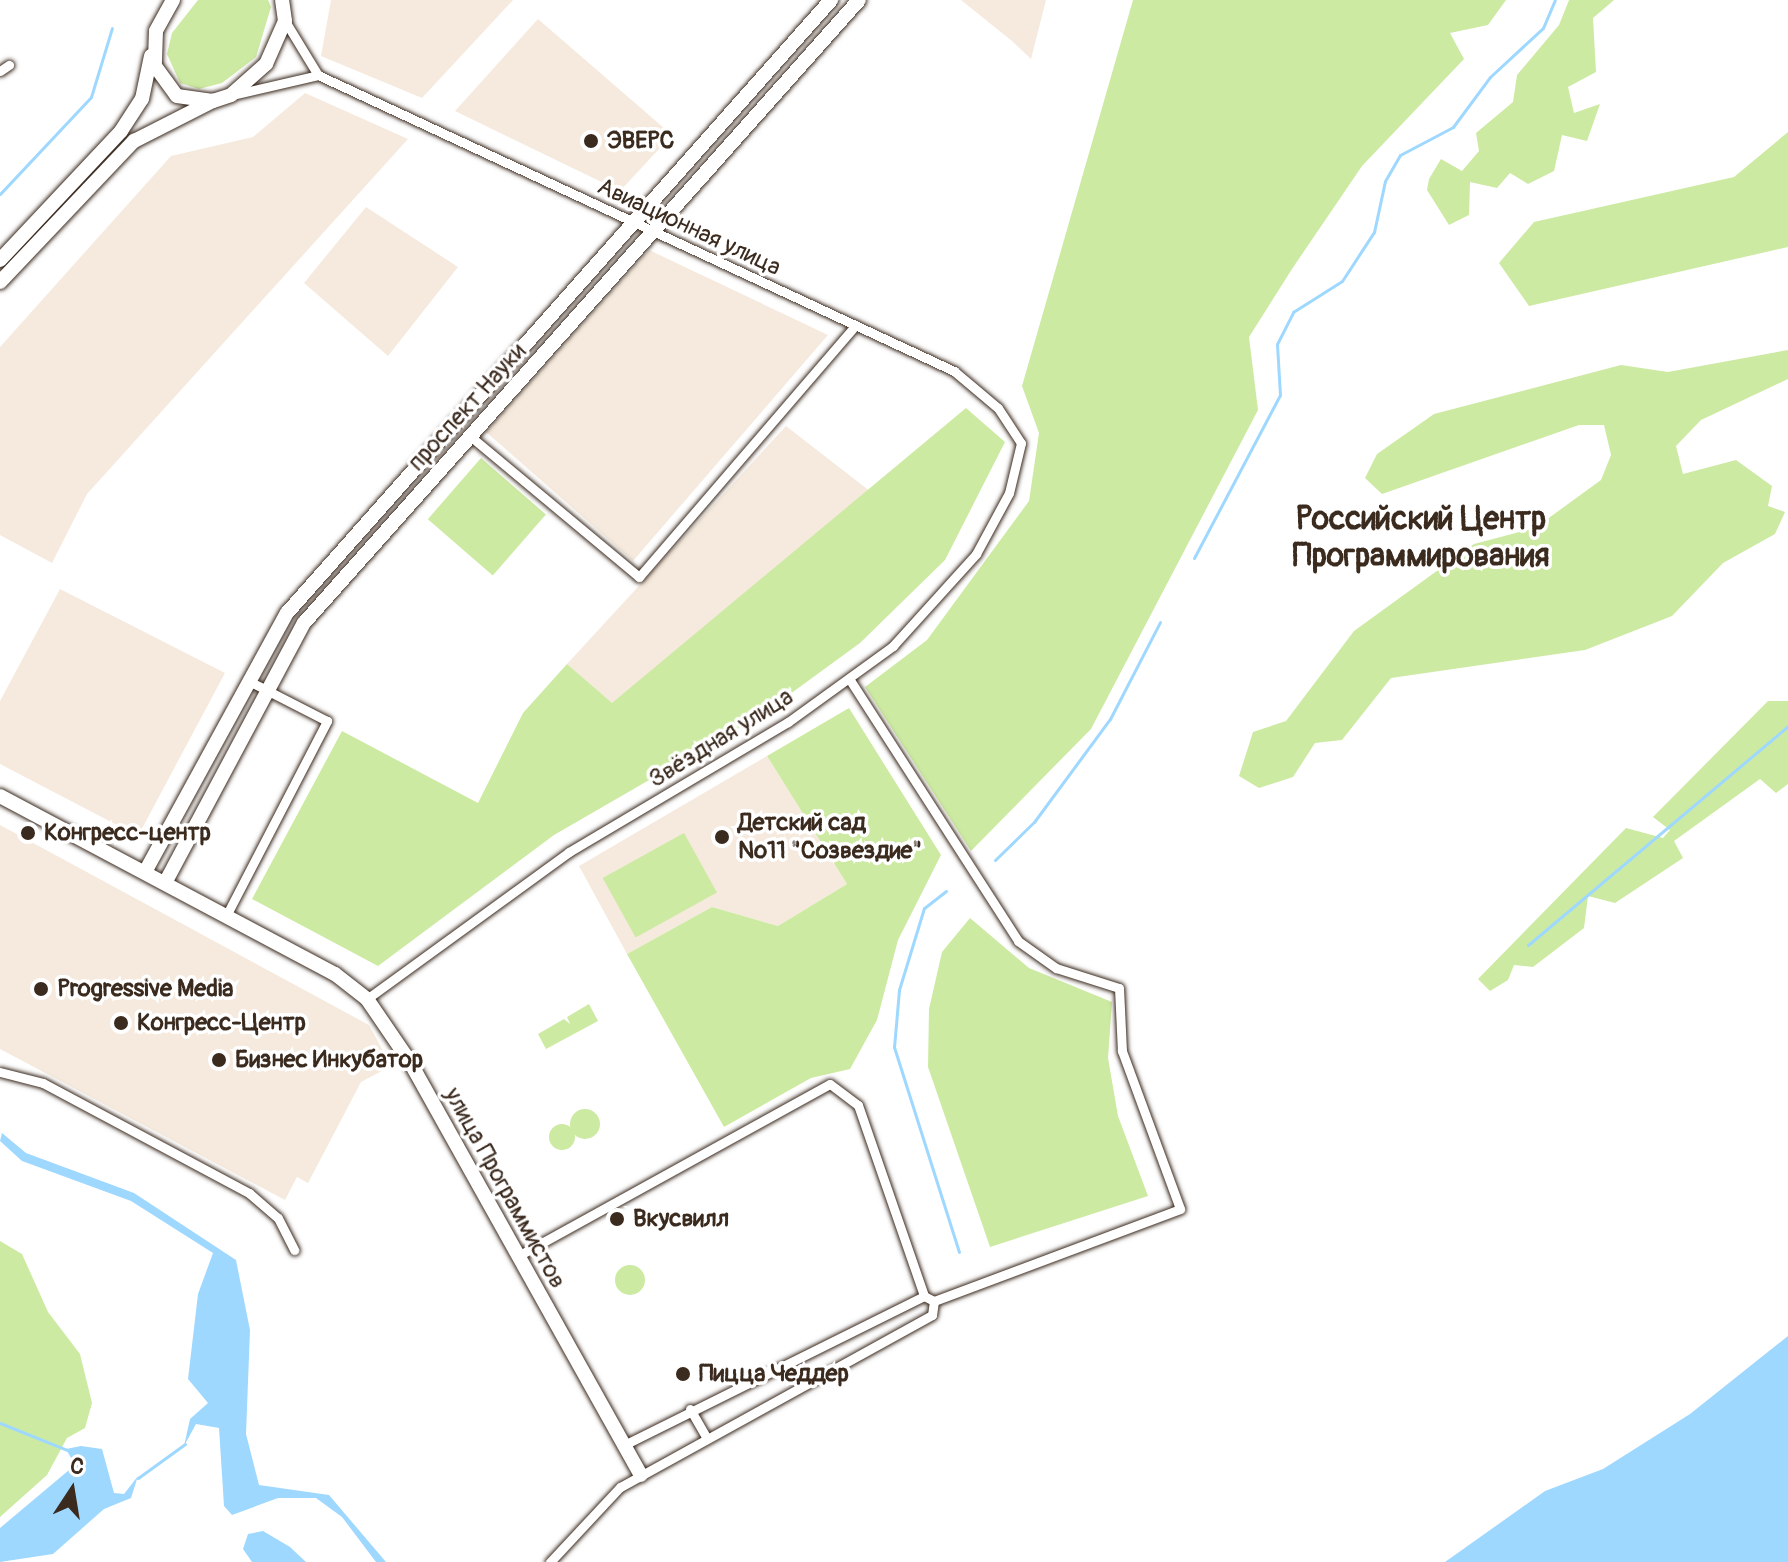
<!DOCTYPE html>
<html>
<head>
<meta charset="utf-8">
<style>
	body { margin:0 }
	#map { position:relative; width:1788px; height:1562px; overflow:hidden; background:#fff; font-family:Pangolin,sans-serif }
	div>[style] { position:absolute }
	[style*='--x'] { left:calc(var(--x)*1px); top:calc(var(--y)*1px); width:calc(var(--w)*1px); rotate:calc(var(--a)*1deg) }
	.built>* { inset:0; background:#f5eadd }
	.green>* { inset:0; background:#cdeaa2; transform-origin:0 0 }
	.round { border-radius:50% }
	.water>* { inset:0; background:#9fd8ff }
	.stream>* { height:3px; margin:-1.5px; padding:0 1.5px; transform-origin:1.5px; border-radius:1.5px; background:#9fd8ff }
	.roads { filter:drop-shadow(0 0 2px #3b2a1e) drop-shadow(0 0 2px #3b2a1e) }
	.street>* { height:9px; margin:-4.5px; padding:0 4.5px; transform-origin:4.5px; border-radius:4.5px; background:#fff }
	.secondary>* { height:14px; margin:-7px; padding:0 7px; transform-origin:7px; border-radius:7px; background:#fff }
	.primary>* { height:14px; margin:-7px; padding:0 7px; transform-origin:7px; border-radius:7px; background:#fff }
	.dots>* { width:22px; height:22px; translate:-50% -50%; box-sizing:border-box; border:4px solid #fff; border-radius:50% }
	span { translate:-50% -50%; white-space:nowrap; text-align:center; line-height:1.15; -webkit-text-stroke:7px #fff; paint-order:stroke }
	.poi-label { font-size:24px; color:#3b2a1e; font-weight:700 }
	.left { translate:0 -50%; text-align:left }
	.street-label { font-size:24px; color:#3b2a1e }
	.district-label { font-size:32px; color:#3b2a1e; font-weight:700 }
	.north { position:absolute; left:32px; top:1450px; width:80px; height:80px; -webkit-text-stroke:6px #fff; paint-order:stroke; rotate:12deg; font-size:22px; font-weight:700; line-height:32px; text-align:center; color:#3b2a1e }
	.north::after { content:''; display:block; margin:auto; width:28px; height:36px; background:#3b2a1e; clip-path:polygon(50% 0,100% 100%,50% 72%,0 100%) }
</style>
</head>
<body>
<div id="map">
	<div class="built">
		<i style="clip-path:polygon(331px 0,513px 0,422px 98px,321px 56px)"></i>
		<i style="clip-path:polygon(961px 0,1046px 0,1031px 59px,1012px 41px)"></i>
		<i style="clip-path:polygon(538px 19px,672px 135px,620px 191px,455px 111px)"></i>
		<i style="clip-path:polygon(305px 93px,408px 139px,87px 494px,52px 563px,0 535px,0 347px,171px 156px,253px 137px)"></i>
		<i style="clip-path:polygon(366px 207px,458px 267px,388px 356px,304px 283px)"></i>
		<i style="clip-path:polygon(649px 250px,828px 335px,633px 561px,486px 432px)"></i>
		<i style="clip-path:polygon(786px 426px,871px 492px,612px 704px,567px 664px)"></i>
		<i style="clip-path:polygon(60px 589px,225px 673px,138px 836px,0 764px,0 701px)"></i>
		<i style="clip-path:polygon(767px 756px,847px 884px,778px 926px,712px 907px,627px 954px,579px 866px)"></i>
		<i style="clip-path:polygon(0 825px,369px 1025px,391px 1066px,361px 1082px,308px 1183px,297px 1177px,285px 1200px,0 1049px)"></i>
	</div>
	<div class="green">
		<i style="clip-path:polygon(198px 0,268px 0,271px 7px,256px 57px,222px 83px,199px 89px,180px 83px,167px 54px,172px 33px)"></i>
		<i style="clip-path:polygon(1133px 0,1506px 0,1488px 25px,1450px 33px,1464px 59px,1362px 166px,1292px 269px,1249px 337px,1258px 410px,1091px 729px,971px 851px,865px 687px,927px 640px,1029px 501px,1039px 433px,1022px 386px)"></i>
		<i style="clip-path:polygon(1569px 0,1614px 0,1593px 18px,1596px 72px,1568px 87px,1574px 113px,1600px 104px,1587px 141px,1562px 135px,1554px 171px,1528px 184px,1510px 173px,1497px 188px,1470px 182px,1469px 215px,1449px 225px,1427px 190px,1429px 179px,1441px 159px,1462px 171px,1479px 151px,1476px 133px,1513px 102px,1517px 75px,1559px 25px)"></i>
		<i style="clip-path:polygon(1788px 132px,1788px 247px,1529px 306px,1499px 263px,1534px 222px,1734px 177px)"></i>
		<i style="clip-path:polygon(1788px 350px,1788px 379px,1701px 420px,1676px 446px,1683px 474px,1736px 460px,1772px 486px,1768px 506px,1785px 512px,1775px 534px,1723px 563px,1672px 616px,1585px 650px,1391px 678px,1342px 740px,1315px 743px,1293px 777px,1259px 788px,1239px 776px,1253px 732px,1286px 721px,1354px 631px,1474px 544px,1535px 528px,1601px 480px,1611px 455px,1604px 425px,1579px 425px,1382px 494px,1365px 478px,1377px 454px,1434px 414px,1621px 365px,1668px 372px)"></i>
		<i style="clip-path:polygon(966px 408px,1005px 442px,945px 560px,860px 643px,760px 716px,554px 835px,378px 966px,252px 899px,342px 731px,478px 803px,523px 713px,567px 664px,612px 703px)"></i>
		<i style="left:481px;top:458px;width:86px;height:81px;rotate:41deg"></i>
		<i style="clip-path:polygon(1768px 701px,1788px 701px,1788px 784px,1776px 793px,1760px 779px,1674px 841px,1683px 858px,1615px 903px,1588px 896px,1584px 928px,1533px 967px,1514px 965px,1508px 980px,1490px 991px,1478px 979px,1626px 828px,1663px 838px,1670px 830px,1653px 817px)"></i>
		<i style="clip-path:polygon(849px 708px,941px 855px,898px 940px,877px 1020px,850px 1069px,811px 1078px,724px 1127px,627px 954px,712px 907px,778px 926px,847px 884px,767px 756px)"></i>
		<i style="left:684px;top:833px;width:68px;height:93px;rotate:61deg"></i>
		<i style="clip-path:polygon(970px 918px,1029px 968px,1112px 1002px,1108px 1058px,1118px 1116px,1148px 1196px,990px 1247px,928px 1067px,929px 1009px,942px 952px)"></i>
		<i style="clip-path:polygon(589px 1004px,598px 1021px,546px 1049px,538px 1034px,564px 1019px,570px 1024px,567px 1017px)"></i>
		<i class="round" style="left:570px;top:1109px;width:30px;height:30px"></i>
		<i class="round" style="left:549px;top:1124px;width:26px;height:26px"></i>
		<i style="clip-path:polygon(0 1241px,22px 1254px,48px 1312px,80px 1354px,92px 1403px,85px 1428px,67px 1438px,47px 1475px,0 1517px)"></i>
		<i class="round" style="left:615px;top:1265px;width:30px;height:30px"></i>
	</div>
	<div class="water">
		<i style="clip-path:polygon(2px 1133px,26px 1153px,134px 1193px,236px 1260px,250px 1330px,246px 1434px,259px 1485px,329px 1495px,386px 1562px,376px 1562px,342px 1517px,316px 1498px,278px 1498px,232px 1515px,224px 1506px,219px 1428px,196px 1424px,184px 1446px,190px 1419px,208px 1403px,188px 1379px,198px 1294px,213px 1253px,131px 1201px,22px 1161px,0 1141px)"></i>
		<i style="clip-path:polygon(1788px 1336px,1788px 1562px,1445px 1562px,1545px 1491px,1603px 1469px,1690px 1414px)"></i>
		<i style="clip-path:polygon(81px 1446px,102px 1449px,114px 1493px,124px 1494px,138px 1476px,131px 1498px,104px 1509px,53px 1554px,0 1562px,0 1528px,75px 1465px,66px 1449px)"></i>
		<i style="clip-path:polygon(263px 1531px,290px 1547px,306px 1562px,252px 1562px,243px 1549px,248px 1534px)"></i>
	</div>
	<div class="stream">
		<i style="--x:0;--y:194;--w:133;--a:-46.8"></i>
		<i style="--x:91;--y:97;--w:72;--a:-73.1"></i>
		<i style="--x:1194;--y:558;--w:184;--a:-62.2"></i>
		<i style="--x:1280;--y:395;--w:51;--a:-93.4"></i>
		<i style="--x:1277;--y:344;--w:36;--a:-63"></i>
		<i style="--x:1293;--y:312;--w:58;--a:-32.3"></i>
		<i style="--x:1342;--y:281;--w:59;--a:-56.9"></i>
		<i style="--x:1374;--y:232;--w:52;--a:-77.8"></i>
		<i style="--x:1385;--y:181;--w:30;--a:-60"></i>
		<i style="--x:1400;--y:155;--w:60;--a:-27.8"></i>
		<i style="--x:1453;--y:127;--w:62;--a:-53.5"></i>
		<i style="--x:1490;--y:77;--w:72;--a:-42.8"></i>
		<i style="--x:1543;--y:28;--w:30;--a:-67"></i>
		<i style="--x:995;--y:860;--w:54;--a:-44.3"></i>
		<i style="--x:1034;--y:822;--w:128;--a:-53.6"></i>
		<i style="--x:1110;--y:719;--w:109;--a:-62.7"></i>
		<i style="--x:946;--y:891;--w:28;--a:142"></i>
		<i style="--x:924;--y:908;--w:86;--a:107"></i>
		<i style="--x:899;--y:990;--w:57;--a:95"></i>
		<i style="--x:894;--y:1047;--w:215;--a:72.4"></i>
		<i style="--x:1528;--y:945;--w:340;--a:-40.1"></i>
		<i style="--x:0;--y:1423;--w:72;--a:21.9"></i>
		<i style="--x:138;--y:1478;--w:58;--a:-35.9"></i>
	</div>
	<div class="roads">
		<div class="street">
			<i style="--x:285;--y:21;--w:63;--a:58.6"></i>
			<i style="--x:318;--y:75;--w:702;--a:24.96"></i>
			<i style="--x:954;--y:371;--w:57;--a:40.1"></i>
			<i style="--x:998;--y:408;--w:42;--a:56.7"></i>
			<i style="--x:1021;--y:443;--w:51;--a:103.5"></i>
			<i style="--x:1009;--y:493;--w:69;--a:118.4"></i>
			<i style="--x:976;--y:554;--w:124;--a:132.1"></i>
			<i style="--x:893;--y:646;--w:130;--a:144.1"></i>
			<i style="--x:788;--y:722;--w:255;--a:149.3"></i>
			<i style="--x:569;--y:852;--w:250;--a:144"></i>
			<i style="--x:0;--y:71;--w:11;--a:-34"></i>
			<i style="--x:236;--y:94;--w:84;--a:-13"></i>
			<i style="--x:470;--y:436;--w:220;--a:39.8"></i>
			<i style="--x:639;--y:577;--w:331;--a:-49.3"></i>
			<i style="--x:850;--y:680;--w:310;--a:57.2"></i>
			<i style="--x:1018;--y:941;--w:47;--a:35.4"></i>
			<i style="--x:1056;--y:968;--w:66;--a:17.6"></i>
			<i style="--x:1119;--y:988;--w:63;--a:87.3"></i>
			<i style="--x:1122;--y:1051;--w:168;--a:69.8"></i>
			<i style="--x:1180;--y:1209;--w:263;--a:159.5"></i>
			<i style="--x:226;--y:916;--w:220;--a:-62.6"></i>
			<i style="--x:327;--y:721;--w:90;--a:-152.9"></i>
			<i style="--x:0;--y:1072;--w:44;--a:14.3"></i>
			<i style="--x:43;--y:1083;--w:234;--a:28.1"></i>
			<i style="--x:249;--y:1193;--w:38;--a:41"></i>
			<i style="--x:278;--y:1218;--w:36;--a:63"></i>
			<i style="--x:518;--y:1256;--w:356;--a:-28.9"></i>
			<i style="--x:830;--y:1084;--w:35;--a:37"></i>
			<i style="--x:858;--y:1105;--w:202;--a:70.9"></i>
			<i style="--x:924;--y:1296;--w:11;--a:27"></i>
			<i style="--x:934;--y:1301;--w:14;--a:98"></i>
			<i style="--x:932;--y:1315;--w:356;--a:151.1"></i>
			<i style="--x:620;--y:1487;--w:103;--a:133"></i>
			<i style="--x:690;--y:1409;--w:34;--a:60"></i>
			<i style="--x:624;--y:1445;--w:335;--a:-26.4"></i>
		</div>
		<div class="secondary">
			<i style="--x:0;--y:796;--w:379;--a:28"></i>
			<i style="--x:335;--y:974;--w:41;--a:38"></i>
			<i style="--x:367;--y:999;--w:76;--a:55.7"></i>
			<i style="--x:410;--y:1062;--w:473;--a:60.8"></i>
			<i style="--x:145;--y:872;--w:295;--a:-61.3"></i>
			<i style="--x:287;--y:613;--w:820;--a:-48.41"></i>
			<i style="--x:165;--y:883;--w:295;--a:-61.9"></i>
			<i style="--x:304;--y:623;--w:834;--a:-48.3"></i>
		</div>
		<div class="primary">
			<i style="--x:173;--y:0;--w:35;--a:119"></i>
			<i style="--x:156;--y:31;--w:35;--a:92"></i>
			<i style="--x:155;--y:66;--w:37;--a:54"></i>
			<i style="--x:177;--y:96;--w:36;--a:8"></i>
			<i style="--x:213;--y:101;--w:19;--a:-18"></i>
			<i style="--x:231;--y:95;--w:47;--a:-41.5"></i>
			<i style="--x:266;--y:64;--w:47;--a:-66.2"></i>
			<i style="--x:285;--y:21;--w:21;--a:-98"></i>
			<i style="--x:0;--y:260;--w:177;--a:-46.8"></i>
			<i style="--x:121;--y:131;--w:38;--a:-57"></i>
			<i style="--x:142;--y:99;--w:44;--a:-78.2"></i>
			<i style="--x:0;--y:282;--w:195;--a:-46.5"></i>
			<i style="--x:134;--y:141;--w:89;--a:-26.9"></i>
		</div>
	</div>
	<div class="dots">
		<i style="left:591px;top:141px;background:#3b2a1e"></i>
		<i style="left:28px;top:833px;background:#3b2a1e"></i>
		<i style="left:722px;top:837px;background:#3b2a1e"></i>
		<i style="left:41px;top:989px;background:#3b2a1e"></i>
		<i style="left:121px;top:1023px;background:#3b2a1e"></i>
		<i style="left:219px;top:1060px;background:#3b2a1e"></i>
		<i style="left:617px;top:1219px;background:#3b2a1e"></i>
		<i style="left:683px;top:1374px;background:#3b2a1e"></i>
	</div>
	<div class="poi-label">
		<span class="left" style="left:607px;top:141px">ЭВЕРС</span>
		<span class="left" style="left:738px;top:837px">Детский сад<br>№11 "Созвездие"</span>
		<span class="left" style="left:44px;top:833px">Конгресс-центр</span>
		<span class="left" style="left:57px;top:989px">Progressive Media</span>
		<span class="left" style="left:137px;top:1023px">Конгресс-Центр</span>
		<span class="left" style="left:235px;top:1060px">Бизнес Инкубатор</span>
		<span class="left" style="left:633px;top:1219px">Вкусвилл</span>
		<span class="left" style="left:699px;top:1374px">Пицца Чеддер</span>
	</div>
	<div class="street-label">
		<span style="left:689px;top:227px;rotate:25deg">Авиационная улица</span>
		<span style="left:467px;top:407px;rotate:-48deg">проспект Науки</span>
		<span style="left:721px;top:738px;rotate:-32deg">Звёздная улица</span>
		<span style="left:505px;top:1188px;rotate:61deg">улица Программистов</span>
	</div>
	<div class="district-label">
		<span style="left:1421px;top:538px">Российский Центр<br>Программирования</span>
	</div>
	<div class="north">С</div>
</div>
</body>
</html>
